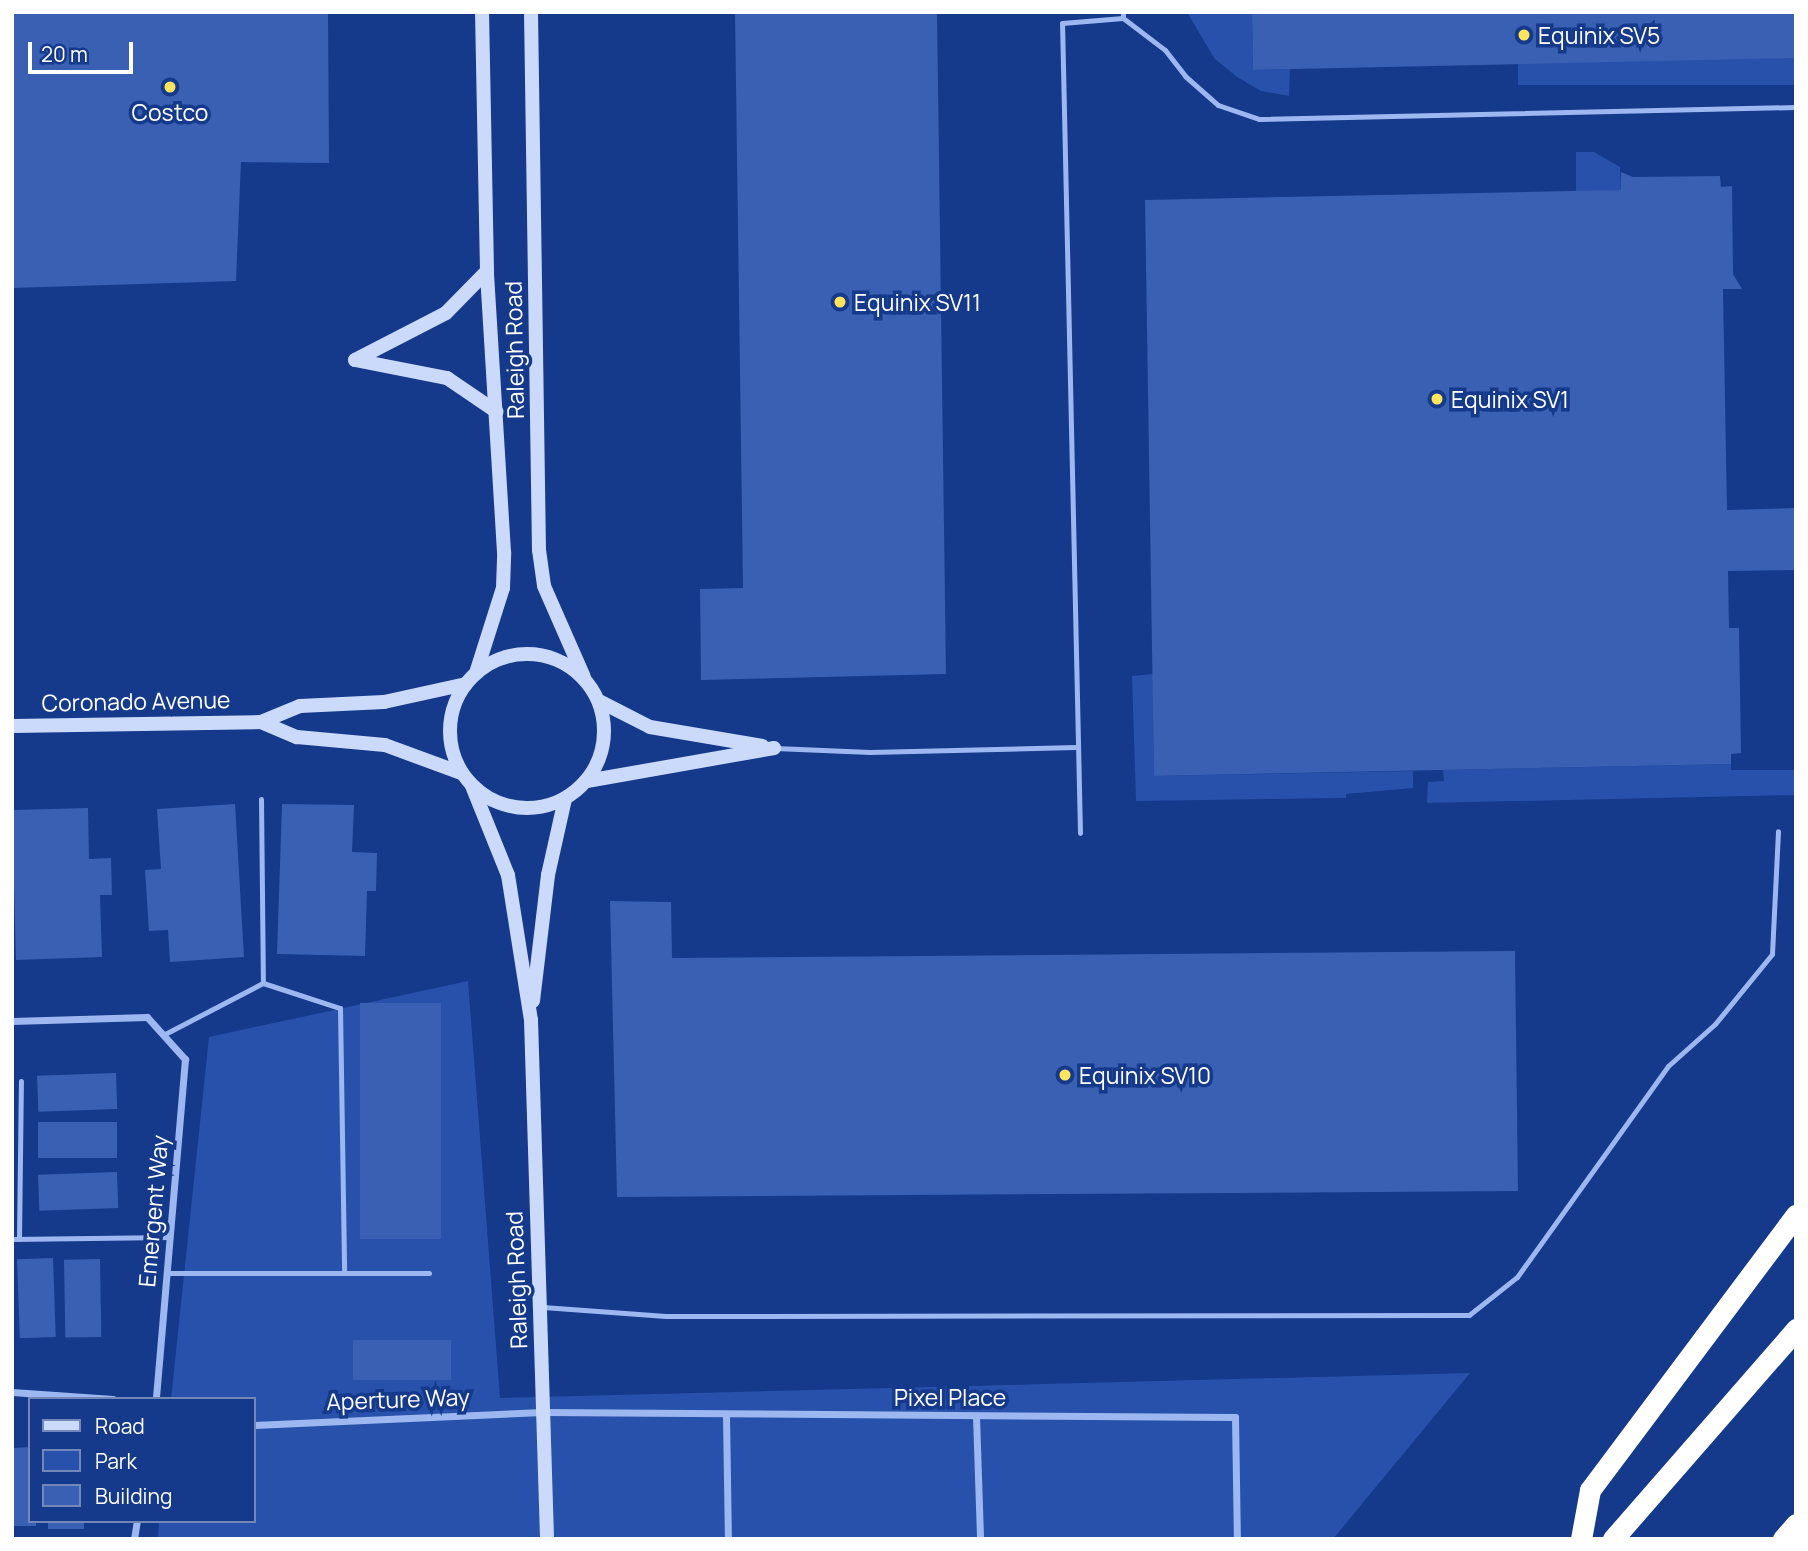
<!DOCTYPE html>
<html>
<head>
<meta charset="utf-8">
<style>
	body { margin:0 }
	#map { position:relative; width:1808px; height:1551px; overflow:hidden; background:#15398b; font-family:Manrope,sans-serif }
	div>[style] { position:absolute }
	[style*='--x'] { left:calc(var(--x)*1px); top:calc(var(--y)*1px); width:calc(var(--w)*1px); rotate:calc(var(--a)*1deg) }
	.green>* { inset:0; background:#2751aa; transform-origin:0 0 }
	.building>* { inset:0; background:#3960b2; transform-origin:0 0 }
	.lane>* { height:5px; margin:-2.5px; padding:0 2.5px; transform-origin:2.5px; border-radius:2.5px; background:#9db8f0 }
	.street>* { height:7px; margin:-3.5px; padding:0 3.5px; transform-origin:3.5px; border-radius:3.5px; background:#9db8f0 }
	.secondary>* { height:14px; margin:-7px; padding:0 7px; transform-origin:7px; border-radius:7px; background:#cbdafb }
	.secondary>.ring { margin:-7px; padding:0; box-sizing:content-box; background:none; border:14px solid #cbdafb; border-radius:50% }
	.highway>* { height:21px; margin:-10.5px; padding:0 10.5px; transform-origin:10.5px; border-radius:10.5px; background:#fff }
	.dots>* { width:19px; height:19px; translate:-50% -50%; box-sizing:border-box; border:4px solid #15398b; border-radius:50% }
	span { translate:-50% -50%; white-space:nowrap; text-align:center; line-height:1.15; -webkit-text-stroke:7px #15398b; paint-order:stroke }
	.poi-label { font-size:23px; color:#fff }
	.left { translate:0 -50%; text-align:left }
	.street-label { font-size:23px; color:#fff }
	.frame { position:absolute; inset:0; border:14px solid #fff; pointer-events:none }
	.legend { position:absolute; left:28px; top:1397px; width:228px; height:126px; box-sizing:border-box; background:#15398b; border:2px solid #7388b9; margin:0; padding:9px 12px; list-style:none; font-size:21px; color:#fff }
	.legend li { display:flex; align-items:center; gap:14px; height:35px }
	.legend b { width:35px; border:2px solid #7388b9 }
	.scale { position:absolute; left:28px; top:42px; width:105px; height:32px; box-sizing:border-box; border:4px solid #fff; border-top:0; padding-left:9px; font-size:21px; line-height:24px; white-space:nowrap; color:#fff; -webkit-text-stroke:5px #15398b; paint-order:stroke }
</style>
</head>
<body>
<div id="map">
	<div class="green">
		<i style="clip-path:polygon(1187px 12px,1252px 12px,1253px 70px,1290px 69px,1289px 96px,1261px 91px,1237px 77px,1214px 58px)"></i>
		<i style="left:1796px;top:58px;width:27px;height:278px;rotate:90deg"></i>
		<i style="clip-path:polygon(1576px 152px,1594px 152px,1620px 167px,1621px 190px,1576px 192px)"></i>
		<i style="clip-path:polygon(1153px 674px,1154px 776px,1413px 771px,1413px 788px,1346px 794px,1346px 798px,1136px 801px,1132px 676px)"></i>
		<i style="clip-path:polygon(1731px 764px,1731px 770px,1796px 770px,1796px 795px,1427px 803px,1428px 782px,1444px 781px,1443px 770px)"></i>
		<i style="clip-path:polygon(468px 981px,500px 1398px,1470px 1373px,1333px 1539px,158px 1539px,159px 1521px,254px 1521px,254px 1399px,171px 1399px,209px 1037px)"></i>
	</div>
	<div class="building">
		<i style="clip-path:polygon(12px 12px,328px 12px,329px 163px,241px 162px,236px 281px,12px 288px)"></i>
		<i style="clip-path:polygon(735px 12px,937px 12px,946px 674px,701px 680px,700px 589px,743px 588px)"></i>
		<i style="clip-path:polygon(1252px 12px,1796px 12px,1796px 58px,1253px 70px)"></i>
		<i style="clip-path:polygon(1621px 172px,1633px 177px,1720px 176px,1721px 187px,1732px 186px,1733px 274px,1742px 289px,1723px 289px,1727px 510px,1796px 508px,1796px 570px,1728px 571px,1729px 628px,1739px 628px,1741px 753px,1731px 754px,1731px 764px,1154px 776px,1145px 200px,1621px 190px)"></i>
		<i style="clip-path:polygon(235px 804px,244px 957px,170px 962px,168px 930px,149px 931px,145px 870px,161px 869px,157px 809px)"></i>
		<i style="clip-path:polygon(282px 804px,354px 805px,352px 852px,377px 853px,376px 891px,367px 891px,365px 956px,277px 954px)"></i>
		<i style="clip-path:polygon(88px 808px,89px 859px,111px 858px,112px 895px,100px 895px,102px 957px,16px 960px,12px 810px)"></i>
		<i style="clip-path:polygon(610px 901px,671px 902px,672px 958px,1515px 951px,1518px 1191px,617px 1197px)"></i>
		<i style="left:441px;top:1003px;width:236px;height:81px;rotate:90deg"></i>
		<i style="left:116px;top:1073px;width:36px;height:79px;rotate:88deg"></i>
		<i style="left:117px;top:1122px;width:36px;height:79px;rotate:90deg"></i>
		<i style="left:117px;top:1172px;width:36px;height:79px;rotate:88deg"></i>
		<i style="left:53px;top:1258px;width:79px;height:36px;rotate:88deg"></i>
		<i style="left:100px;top:1259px;width:78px;height:36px;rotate:89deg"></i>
		<i style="left:451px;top:1340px;width:40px;height:98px;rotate:90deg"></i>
		<i style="clip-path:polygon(30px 1447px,30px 1521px,36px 1521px,36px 1526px,12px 1526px,12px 1448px)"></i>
		<i style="left:48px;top:1521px;width:36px;height:8px"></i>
	</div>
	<div class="lane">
		<i style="--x:1123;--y:12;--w:6;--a:90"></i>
		<i style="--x:1123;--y:18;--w:53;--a:37.3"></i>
		<i style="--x:1165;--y:50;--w:33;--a:52"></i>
		<i style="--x:1185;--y:76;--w:44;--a:41.3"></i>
		<i style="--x:1218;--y:105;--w:43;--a:18.9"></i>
		<i style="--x:1259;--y:119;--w:537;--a:-1.28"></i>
		<i style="--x:775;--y:748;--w:95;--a:2.4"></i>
		<i style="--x:870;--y:752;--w:206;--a:-1.4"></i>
		<i style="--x:261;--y:799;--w:184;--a:89.4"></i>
		<i style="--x:1080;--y:833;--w:810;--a:-91.27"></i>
		<i style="--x:1062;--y:23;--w:61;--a:-4.7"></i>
		<i style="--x:163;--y:1035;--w:113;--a:-27.5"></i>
		<i style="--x:263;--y:983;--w:81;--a:18"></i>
		<i style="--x:340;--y:1008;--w:265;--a:89.1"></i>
		<i style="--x:12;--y:1239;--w:158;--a:-0.7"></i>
		<i style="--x:19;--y:1239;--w:158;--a:-89.3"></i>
		<i style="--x:167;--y:1273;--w:262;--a:0"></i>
		<i style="--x:543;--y:1307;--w:123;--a:4.2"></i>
		<i style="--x:666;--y:1316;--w:803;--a:-0.07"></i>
		<i style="--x:1469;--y:1315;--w:61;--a:-38.4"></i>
		<i style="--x:1517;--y:1277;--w:259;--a:-54.4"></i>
		<i style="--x:1668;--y:1066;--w:63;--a:-41.8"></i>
		<i style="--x:1715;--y:1024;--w:90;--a:-50.8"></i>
		<i style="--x:1772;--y:954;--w:123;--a:-87.2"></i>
	</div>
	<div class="street">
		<i style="--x:12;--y:1021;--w:135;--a:-1.7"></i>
		<i style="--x:147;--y:1017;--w:57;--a:47.9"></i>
		<i style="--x:185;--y:1059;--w:341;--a:94.9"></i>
		<i style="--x:12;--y:1392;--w:101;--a:4"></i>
		<i style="--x:726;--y:1416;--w:123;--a:89.1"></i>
		<i style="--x:976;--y:1416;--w:123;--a:88.1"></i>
		<i style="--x:254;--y:1425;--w:289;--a:-2.6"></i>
		<i style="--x:543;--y:1412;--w:692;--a:0.41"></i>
		<i style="--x:1235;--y:1417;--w:122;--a:89.1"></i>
		<i style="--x:134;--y:1539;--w:18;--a:-81"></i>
	</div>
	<div class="secondary">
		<i style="--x:531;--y:12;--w:538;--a:89.15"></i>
		<i style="--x:539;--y:550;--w:36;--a:82"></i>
		<i style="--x:544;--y:586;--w:99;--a:66.3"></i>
		<i style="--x:355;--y:360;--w:102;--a:-27.3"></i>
		<i style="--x:446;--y:313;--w:59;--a:-45.7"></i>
		<i style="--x:355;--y:360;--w:94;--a:11.1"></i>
		<i style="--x:447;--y:378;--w:60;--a:34.2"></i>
		<i class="ring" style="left:450px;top:654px;width:140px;height:140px"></i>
		<i style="--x:476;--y:673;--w:89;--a:-72.4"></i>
		<i style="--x:503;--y:588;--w:36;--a:-88"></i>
		<i style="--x:504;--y:552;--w:282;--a:-93.5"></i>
		<i style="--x:487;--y:271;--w:259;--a:-91.1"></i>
		<i style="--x:599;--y:701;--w:57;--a:27"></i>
		<i style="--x:650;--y:727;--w:114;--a:9.6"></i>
		<i style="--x:261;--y:722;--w:39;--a:23"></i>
		<i style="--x:297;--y:737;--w:88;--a:5.2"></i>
		<i style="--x:385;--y:745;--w:81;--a:20.2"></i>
		<i style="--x:12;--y:726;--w:249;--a:-0.9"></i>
		<i style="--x:261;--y:722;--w:42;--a:-22.3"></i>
		<i style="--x:300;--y:706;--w:84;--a:-2.7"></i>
		<i style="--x:384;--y:702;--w:84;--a:-12.4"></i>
		<i style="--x:587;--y:781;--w:190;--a:-10"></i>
		<i style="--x:472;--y:786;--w:96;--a:68"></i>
		<i style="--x:508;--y:875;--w:147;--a:81"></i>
		<i style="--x:531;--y:1020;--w:519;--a:88.23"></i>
		<i style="--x:533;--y:1001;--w:127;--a:-83.2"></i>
		<i style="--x:548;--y:875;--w:78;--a:-77.4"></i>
	</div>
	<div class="highway">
		<i style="--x:1581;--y:1539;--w:50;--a:-79.6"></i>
		<i style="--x:1590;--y:1490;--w:344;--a:-53.2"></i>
		<i style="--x:1613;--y:1539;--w:279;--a:-48.9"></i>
		<i style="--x:1783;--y:1539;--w:20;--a:-49"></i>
	</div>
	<div class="dots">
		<i style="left:1524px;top:35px;background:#ffe55c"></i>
		<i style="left:170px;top:87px;background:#ffe55c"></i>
		<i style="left:840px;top:302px;background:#ffe55c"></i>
		<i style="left:1437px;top:399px;background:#ffe55c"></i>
		<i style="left:1065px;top:1075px;background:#ffe55c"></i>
	</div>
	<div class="poi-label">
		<span class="left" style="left:1538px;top:35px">Equinix SV5</span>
		<span style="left:170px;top:112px">Costco</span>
		<span class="left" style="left:854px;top:302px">Equinix SV11</span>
		<span class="left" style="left:1451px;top:399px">Equinix SV1</span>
		<span class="left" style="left:1079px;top:1075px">Equinix SV10</span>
	</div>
	<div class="street-label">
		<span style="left:514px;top:350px;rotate:-91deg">Raleigh Road</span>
		<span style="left:136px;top:701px;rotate:-1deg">Coronado Avenue</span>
		<span style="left:153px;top:1211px;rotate:-85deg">Emergent Way</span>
		<span style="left:516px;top:1280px;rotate:-92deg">Raleigh Road</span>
		<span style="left:950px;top:1397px">Pixel Place</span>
		<span style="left:398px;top:1399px;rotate:-2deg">Aperture Way</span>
	</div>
	<div class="frame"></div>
	<ul class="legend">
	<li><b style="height:9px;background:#cbdafb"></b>Road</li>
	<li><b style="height:19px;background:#2751aa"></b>Park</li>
	<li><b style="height:19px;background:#3960b2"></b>Building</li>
	</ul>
	<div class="scale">20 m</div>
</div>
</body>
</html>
